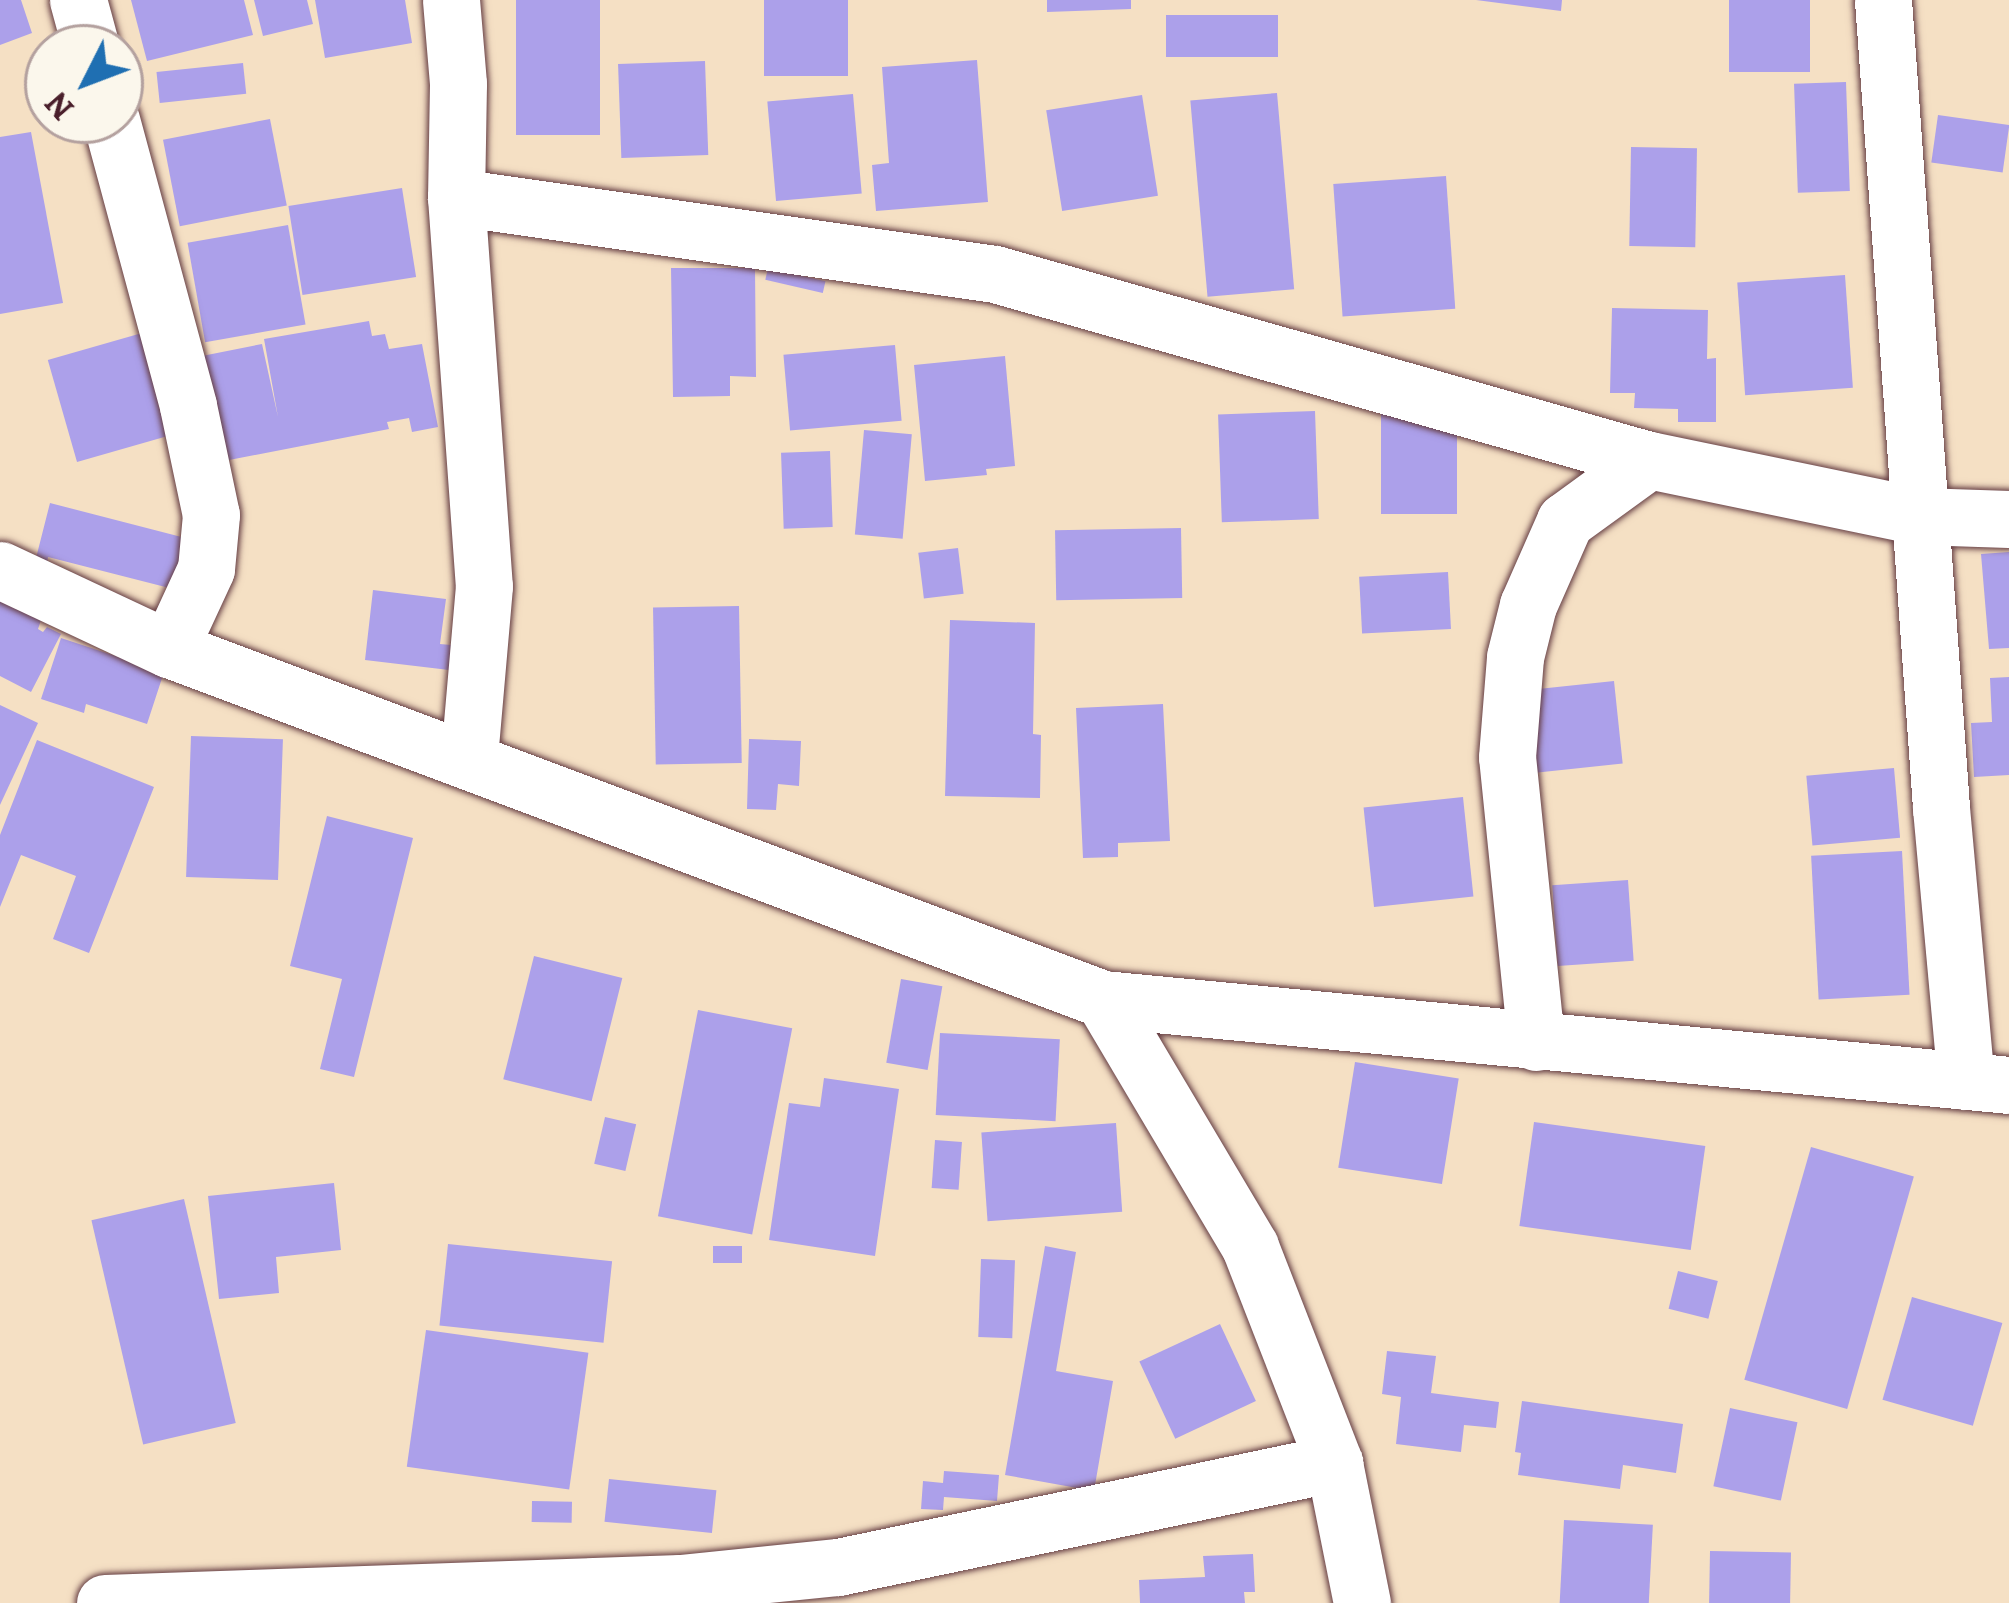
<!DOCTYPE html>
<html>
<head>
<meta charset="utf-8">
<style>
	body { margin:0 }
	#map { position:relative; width:2009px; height:1603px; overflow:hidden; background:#f5e0c4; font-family:Alegreya,serif }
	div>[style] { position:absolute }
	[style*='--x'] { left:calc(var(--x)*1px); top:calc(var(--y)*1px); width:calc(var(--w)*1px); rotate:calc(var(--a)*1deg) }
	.building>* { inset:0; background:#aca0ea; transform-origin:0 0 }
	.roads { filter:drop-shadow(0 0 3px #643c42) drop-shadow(0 0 3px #643c42) }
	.minor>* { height:57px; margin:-28.5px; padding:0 28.5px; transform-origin:28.5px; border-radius:28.5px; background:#fff }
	span { translate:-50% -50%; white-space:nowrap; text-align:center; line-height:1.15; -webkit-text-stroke:10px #fbf7ec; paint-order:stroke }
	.north { position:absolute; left:24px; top:24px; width:120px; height:120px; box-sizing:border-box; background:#fbf7ec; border:3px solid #b4a19f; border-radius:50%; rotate:228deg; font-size:33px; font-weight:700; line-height:48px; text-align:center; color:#4a1f2b }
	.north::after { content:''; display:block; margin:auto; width:42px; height:54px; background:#1f6fb2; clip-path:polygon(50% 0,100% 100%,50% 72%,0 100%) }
</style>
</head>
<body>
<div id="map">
	<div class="building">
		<i style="clip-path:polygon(0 0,21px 0,32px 33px,0 45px)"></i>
		<i style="clip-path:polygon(131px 0,244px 0,253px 35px,147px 61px)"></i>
		<i style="clip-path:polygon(254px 0,307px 0,313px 24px,263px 36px)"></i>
		<i style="clip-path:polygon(315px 0,405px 0,412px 43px,325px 58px)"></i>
		<i style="left:516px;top:0;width:84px;height:135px"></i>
		<i style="left:764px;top:0;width:84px;height:76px"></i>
		<i style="clip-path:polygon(1047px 0,1131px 0,1131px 9px,1047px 12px)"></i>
		<i style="clip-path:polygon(1476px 0,1562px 0,1561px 11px)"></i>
		<i style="left:1729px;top:0;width:81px;height:72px"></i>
		<i style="left:1166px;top:15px;width:112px;height:42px"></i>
		<i style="clip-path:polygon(977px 60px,988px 202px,876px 211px,872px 165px,889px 163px,882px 67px)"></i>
		<i style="left:705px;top:61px;width:94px;height:87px;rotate:88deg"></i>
		<i style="left:243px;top:63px;width:31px;height:87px;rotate:84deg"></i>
		<i style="left:1846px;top:82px;width:109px;height:52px;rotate:88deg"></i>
		<i style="left:1277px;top:93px;width:197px;height:87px;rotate:85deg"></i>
		<i style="left:853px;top:94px;width:100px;height:86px;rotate:85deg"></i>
		<i style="left:1142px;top:95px;width:102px;height:97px;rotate:81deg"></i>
		<i style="left:1938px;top:115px;width:72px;height:48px;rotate:8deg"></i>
		<i style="left:270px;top:119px;width:88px;height:109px;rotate:79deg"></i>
		<i style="clip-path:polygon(31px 132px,63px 303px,0 314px,0 137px)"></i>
		<i style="left:1631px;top:147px;width:66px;height:99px;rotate:1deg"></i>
		<i style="left:1446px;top:176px;width:133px;height:113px;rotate:86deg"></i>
		<i style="left:402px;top:188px;width:90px;height:115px;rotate:81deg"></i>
		<i style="left:288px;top:225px;width:101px;height:102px;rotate:80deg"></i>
		<i style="clip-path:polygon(671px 268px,755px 268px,756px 377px,730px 376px,730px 396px,673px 397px)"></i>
		<i style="left:768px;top:268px;width:59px;height:12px;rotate:13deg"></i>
		<i style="left:1845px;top:275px;width:113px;height:108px;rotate:86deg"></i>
		<i style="clip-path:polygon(1612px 308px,1708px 310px,1707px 359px,1716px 358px,1716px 422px,1678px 422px,1678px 409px,1634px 408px,1635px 393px,1610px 393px)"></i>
		<i style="clip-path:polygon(369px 321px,372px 336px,385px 334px,389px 349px,422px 344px,438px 427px,412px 432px,409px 418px,387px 422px,389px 429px,224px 461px,202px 356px,262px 344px,278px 417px,264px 339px)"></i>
		<i style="left:142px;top:333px;width:106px;height:98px;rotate:74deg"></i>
		<i style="left:895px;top:345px;width:76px;height:112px;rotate:85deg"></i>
		<i style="clip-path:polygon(1005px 356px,1015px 466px,986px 469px,987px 475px,925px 481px,914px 365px)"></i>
		<i style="left:1315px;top:411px;width:108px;height:97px;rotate:88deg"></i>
		<i style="left:1381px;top:411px;width:76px;height:103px"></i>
		<i style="left:864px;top:430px;width:48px;height:105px;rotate:5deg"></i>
		<i style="left:830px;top:451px;width:76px;height:49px;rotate:88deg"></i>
		<i style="clip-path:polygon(50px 503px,197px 541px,185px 592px,48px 557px,47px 564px,35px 562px)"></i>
		<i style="left:1181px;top:528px;width:70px;height:126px;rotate:89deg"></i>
		<i style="left:958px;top:548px;width:46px;height:40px;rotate:83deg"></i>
		<i style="clip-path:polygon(2009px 552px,2009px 648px,1989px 649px,1981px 554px)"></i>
		<i style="left:1448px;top:572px;width:57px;height:89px;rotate:87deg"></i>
		<i style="clip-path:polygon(373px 590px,446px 599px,440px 644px,451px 645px,449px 670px,365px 660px)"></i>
		<i style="clip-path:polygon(0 599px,41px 620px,38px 629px,43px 632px,47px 627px,61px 634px,31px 692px,0 676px)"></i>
		<i style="left:739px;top:606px;width:157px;height:86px;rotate:89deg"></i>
		<i style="clip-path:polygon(950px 620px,1035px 623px,1033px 734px,1041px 735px,1040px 798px,945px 796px)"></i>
		<i style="clip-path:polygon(61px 638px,164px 672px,147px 724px,86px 704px,84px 713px,41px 699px)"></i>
		<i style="clip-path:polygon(2009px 677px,2009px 775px,1974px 777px,1971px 723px,1992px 722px,1990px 678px)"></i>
		<i style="left:1614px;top:681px;width:83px;height:97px;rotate:84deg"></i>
		<i style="clip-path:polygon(1163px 704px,1170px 841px,1118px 843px,1118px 857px,1083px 858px,1076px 708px)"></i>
		<i style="clip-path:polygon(0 705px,38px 723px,0 805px)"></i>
		<i style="left:191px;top:736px;width:92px;height:141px;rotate:2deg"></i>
		<i style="clip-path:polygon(749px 739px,801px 741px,799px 786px,778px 784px,776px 810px,747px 809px)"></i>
		<i style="clip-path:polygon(37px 740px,154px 787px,89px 953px,53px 939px,76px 876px,21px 855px,0 907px,0 835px)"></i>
		<i style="left:1894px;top:768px;width:70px;height:88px;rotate:85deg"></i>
		<i style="left:1463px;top:797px;width:100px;height:100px;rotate:84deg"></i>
		<i style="clip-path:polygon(327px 816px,413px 838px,354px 1077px,320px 1069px,342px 979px,290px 966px)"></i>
		<i style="left:1902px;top:851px;width:144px;height:91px;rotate:87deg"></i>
		<i style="left:1628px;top:880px;width:81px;height:76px;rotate:86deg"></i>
		<i style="left:534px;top:956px;width:91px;height:127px;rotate:14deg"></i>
		<i style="left:901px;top:979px;width:42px;height:85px;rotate:10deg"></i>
		<i style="left:698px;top:1010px;width:96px;height:210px;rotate:11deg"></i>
		<i style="left:940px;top:1033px;width:120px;height:82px;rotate:3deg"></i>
		<i style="left:1355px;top:1062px;width:105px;height:107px;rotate:9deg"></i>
		<i style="clip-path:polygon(824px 1078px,899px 1089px,875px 1256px,769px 1240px,789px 1103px,820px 1107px)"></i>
		<i style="left:605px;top:1117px;width:32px;height:48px;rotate:13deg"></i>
		<i style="left:1534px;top:1122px;width:173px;height:105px;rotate:8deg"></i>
		<i style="left:1116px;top:1123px;width:89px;height:135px;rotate:86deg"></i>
		<i style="left:935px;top:1140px;width:27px;height:48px;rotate:4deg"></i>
		<i style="left:1811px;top:1147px;width:107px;height:242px;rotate:16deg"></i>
		<i style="clip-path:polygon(334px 1183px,341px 1250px,276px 1257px,279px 1293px,219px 1299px,208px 1196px)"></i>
		<i style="left:184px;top:1199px;width:230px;height:95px;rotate:77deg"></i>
		<i style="left:448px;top:1244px;width:165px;height:82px;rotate:6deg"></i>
		<i style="left:742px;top:1246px;width:17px;height:29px;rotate:90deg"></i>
		<i style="clip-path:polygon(1045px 1246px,1076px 1252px,1056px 1371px,1113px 1381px,1094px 1491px,1005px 1475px)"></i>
		<i style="left:981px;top:1259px;width:34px;height:78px;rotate:2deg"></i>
		<i style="left:1678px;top:1271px;width:41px;height:39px;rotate:14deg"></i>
		<i style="left:1912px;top:1297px;width:94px;height:107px;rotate:16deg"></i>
		<i style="left:1220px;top:1324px;width:85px;height:89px;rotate:65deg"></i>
		<i style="left:426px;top:1330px;width:164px;height:138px;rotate:8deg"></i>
		<i style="clip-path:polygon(1387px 1351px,1436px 1356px,1431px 1393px,1499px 1402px,1496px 1428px,1464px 1425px,1461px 1452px,1396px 1444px,1401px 1397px,1382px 1394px)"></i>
		<i style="clip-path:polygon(1522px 1401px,1683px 1424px,1676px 1473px,1623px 1465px,1620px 1489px,1518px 1475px,1521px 1453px,1515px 1452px)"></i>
		<i style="left:1730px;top:1408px;width:69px;height:80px;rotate:12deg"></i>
		<i style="clip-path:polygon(944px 1471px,999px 1475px,997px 1501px,944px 1497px,943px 1510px,921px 1509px,923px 1481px,943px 1483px)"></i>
		<i style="left:609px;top:1479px;width:108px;height:43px;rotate:6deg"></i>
		<i style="left:532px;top:1501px;width:40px;height:21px;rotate:1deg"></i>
		<i style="left:1564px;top:1520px;width:89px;height:83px;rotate:3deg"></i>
		<i style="left:1710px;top:1551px;width:81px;height:52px;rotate:1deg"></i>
		<i style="clip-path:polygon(1253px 1554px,1255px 1592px,1244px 1592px,1245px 1603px,1140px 1603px,1139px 1580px,1205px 1577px,1203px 1556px)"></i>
	</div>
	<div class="roads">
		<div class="minor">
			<i style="--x:78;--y:0;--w:50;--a:74.8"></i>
			<i style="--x:451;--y:0;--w:84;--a:85.2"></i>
			<i style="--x:458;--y:84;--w:113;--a:91"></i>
			<i style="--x:456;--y:197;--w:390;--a:85.9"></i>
			<i style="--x:484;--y:586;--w:173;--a:95"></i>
			<i style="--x:1883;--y:0;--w:810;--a:85.89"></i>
			<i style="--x:1941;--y:808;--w:274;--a:84.8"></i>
			<i style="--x:111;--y:120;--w:296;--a:74.9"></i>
			<i style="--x:188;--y:406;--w:111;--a:78.1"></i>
			<i style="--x:211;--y:515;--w:54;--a:95.3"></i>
			<i style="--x:206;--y:569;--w:88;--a:114.8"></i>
			<i style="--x:456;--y:197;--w:544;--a:8.13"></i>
			<i style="--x:995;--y:274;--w:680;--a:15.88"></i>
			<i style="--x:1649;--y:460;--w:276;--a:11.7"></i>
			<i style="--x:1919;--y:516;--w:90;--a:1.9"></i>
			<i style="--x:0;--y:570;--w:187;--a:25.1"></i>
			<i style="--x:169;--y:649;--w:997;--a:20.54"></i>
			<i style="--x:1103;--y:999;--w:910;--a:5.42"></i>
			<i style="--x:1103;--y:999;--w:288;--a:59.3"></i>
			<i style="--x:1250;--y:1247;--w:232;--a:68.7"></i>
			<i style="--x:1334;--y:1463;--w:143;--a:78.7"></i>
			<i style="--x:1536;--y:1042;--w:286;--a:-95.8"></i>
			<i style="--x:1507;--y:757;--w:100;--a:-85.4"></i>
			<i style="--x:1515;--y:657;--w:54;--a:-76"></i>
			<i style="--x:1528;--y:605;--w:92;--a:-66.2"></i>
			<i style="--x:1565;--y:521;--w:104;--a:-36"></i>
			<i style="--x:105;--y:1603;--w:575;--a:-1.99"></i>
			<i style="--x:680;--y:1583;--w:159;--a:-5.8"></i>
			<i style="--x:838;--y:1567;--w:507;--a:-11.84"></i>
		</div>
	</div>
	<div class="north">N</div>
</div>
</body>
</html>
